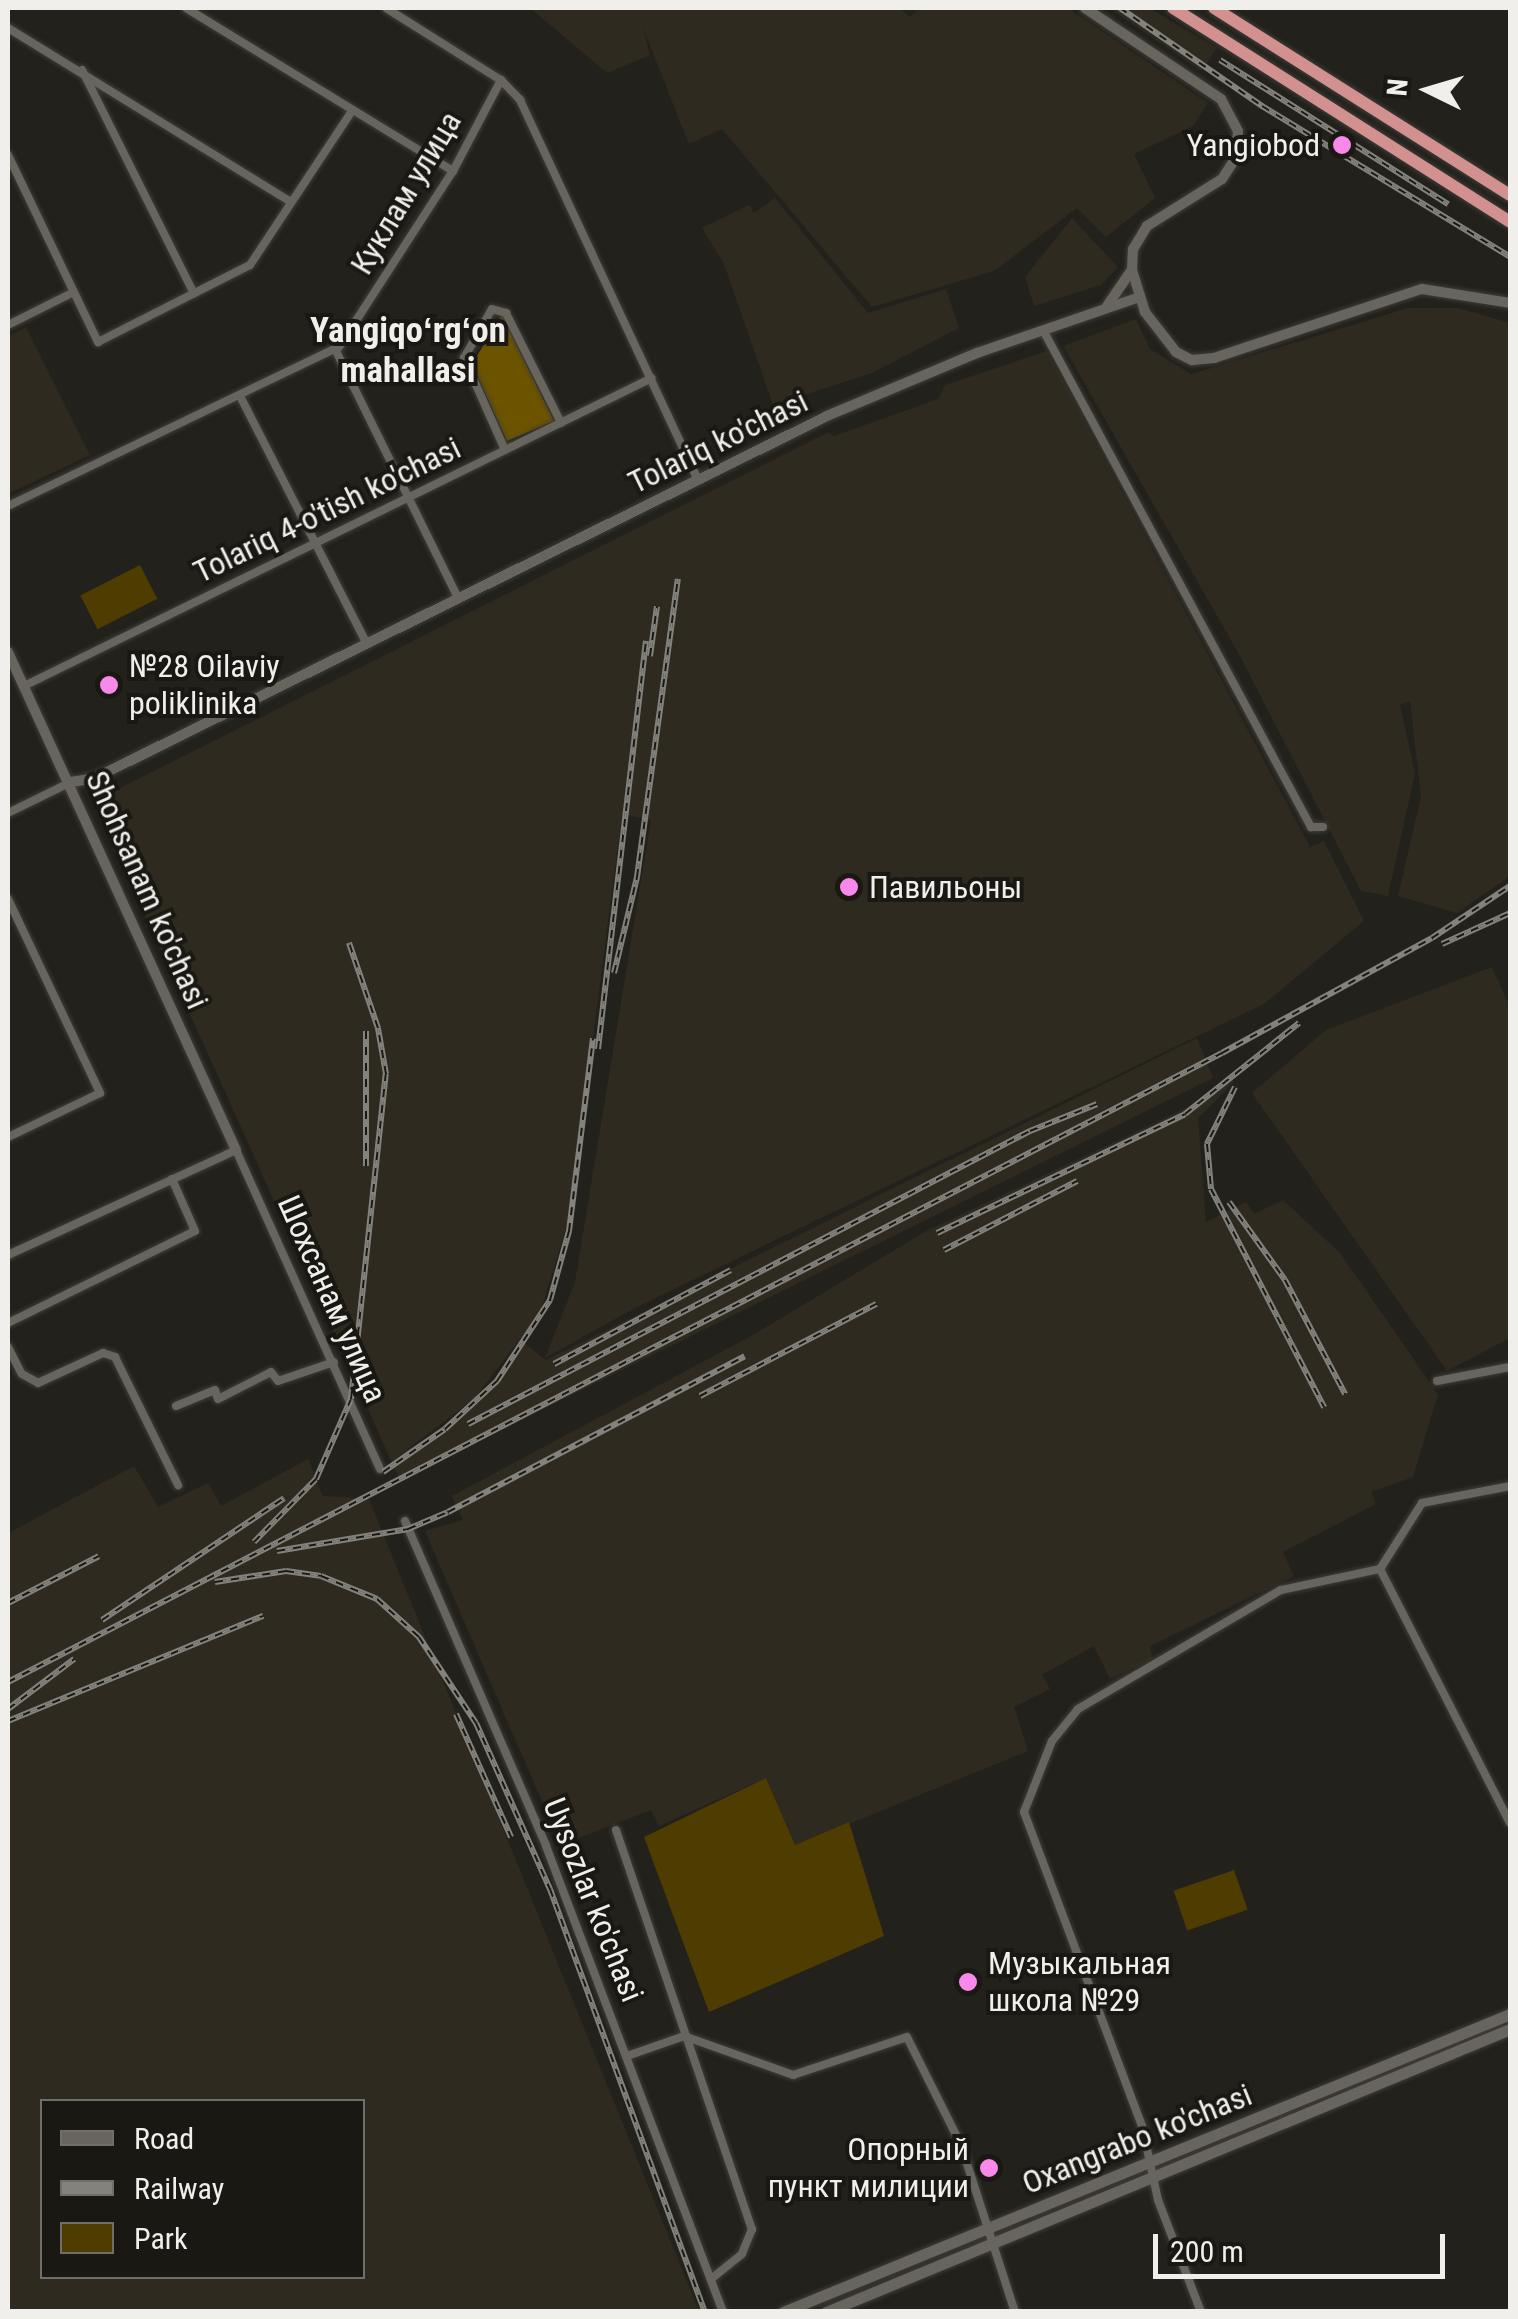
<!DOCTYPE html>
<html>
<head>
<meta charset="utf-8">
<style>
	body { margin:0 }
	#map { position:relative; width:1518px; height:2319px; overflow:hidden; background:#23211c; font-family:"Roboto Condensed",sans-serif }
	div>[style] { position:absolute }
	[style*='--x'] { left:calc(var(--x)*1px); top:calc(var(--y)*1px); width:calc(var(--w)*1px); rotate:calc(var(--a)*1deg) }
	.built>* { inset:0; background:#2e2a1f }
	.green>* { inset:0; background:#4e3c00; transform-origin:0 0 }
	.forest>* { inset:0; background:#6b5300 }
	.roads { filter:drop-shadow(0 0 2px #3e3d39) drop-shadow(0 0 2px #3e3d39) }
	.minor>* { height:8px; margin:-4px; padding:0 4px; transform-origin:4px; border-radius:4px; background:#68655f }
	.tertiary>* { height:10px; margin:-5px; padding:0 5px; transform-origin:5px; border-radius:5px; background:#68655f }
	.secondary>* { height:11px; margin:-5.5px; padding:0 5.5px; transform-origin:5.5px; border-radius:5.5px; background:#68655f }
	.trunk>* { height:12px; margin:-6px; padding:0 6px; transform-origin:6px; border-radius:6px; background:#d2918e }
	.rail>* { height:6px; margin-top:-3px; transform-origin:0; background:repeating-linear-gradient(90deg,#1a1813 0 8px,#84827d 0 16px); box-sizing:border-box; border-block:2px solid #84827d }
	.dots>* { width:28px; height:28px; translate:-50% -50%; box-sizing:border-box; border:5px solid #1a1813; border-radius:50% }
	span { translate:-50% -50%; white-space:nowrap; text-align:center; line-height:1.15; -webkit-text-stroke:8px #1a1813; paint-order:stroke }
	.poi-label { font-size:32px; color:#f1efec }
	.right { translate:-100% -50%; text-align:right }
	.left { translate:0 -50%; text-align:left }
	.street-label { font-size:32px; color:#f1efec }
	.neighbourhood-label { font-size:35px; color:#f1efec; font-weight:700 }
	.frame { position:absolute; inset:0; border:10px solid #f1efec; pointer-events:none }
	.legend { position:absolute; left:40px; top:2099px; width:325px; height:180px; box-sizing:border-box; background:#1a1813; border:2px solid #706e6a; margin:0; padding:12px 18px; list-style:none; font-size:30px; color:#f1efec }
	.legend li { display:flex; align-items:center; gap:20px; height:50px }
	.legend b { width:50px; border:2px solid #706e6a }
	.north { position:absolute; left:1378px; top:40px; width:100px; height:100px; -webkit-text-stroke:8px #1a1813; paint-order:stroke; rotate:275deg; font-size:28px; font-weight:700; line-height:40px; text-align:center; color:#f1efec }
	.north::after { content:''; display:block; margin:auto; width:35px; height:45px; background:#f1efec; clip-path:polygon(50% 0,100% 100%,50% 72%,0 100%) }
	.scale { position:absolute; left:1153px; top:2234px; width:292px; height:45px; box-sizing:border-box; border:5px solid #f1efec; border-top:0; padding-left:12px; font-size:30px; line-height:35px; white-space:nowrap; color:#f1efec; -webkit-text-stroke:8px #1a1813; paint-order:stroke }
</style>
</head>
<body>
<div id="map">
	<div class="built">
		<i style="clip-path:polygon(530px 8px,899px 8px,910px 17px,919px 8px,1068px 8px,1208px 103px,1193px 126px,1134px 154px,1155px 198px,1106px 237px,1077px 208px,994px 271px,872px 307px,722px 129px,689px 144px,643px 28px,650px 55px,607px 73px)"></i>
		<i style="clip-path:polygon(1109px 8px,1149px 8px,1217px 48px,1201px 71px)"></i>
		<i style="clip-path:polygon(775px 198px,868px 313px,946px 289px,959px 328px,872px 373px,773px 405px,724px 264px,702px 228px,749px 205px,754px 213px)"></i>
		<i style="clip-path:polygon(1072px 218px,1118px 267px,1101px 285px,1034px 306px,1025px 277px)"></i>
		<i style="clip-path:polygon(1408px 308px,1458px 308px,1510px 323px,1510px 876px,1457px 913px,1398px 896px,1421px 796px,1410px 701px,1400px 705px,1415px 773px,1388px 896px,1361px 891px,1240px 656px,1063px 346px,1136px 319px,1150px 349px,1191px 374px)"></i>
		<i style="clip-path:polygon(26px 327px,90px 455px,8px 494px,8px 336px)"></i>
		<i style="clip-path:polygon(1047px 351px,1310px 847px,1324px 841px,1364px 921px,1264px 1004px,635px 1308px,545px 1358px,575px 1282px,651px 820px,622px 814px,570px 1215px,540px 1313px,474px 1399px,401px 1454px,449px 1423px,482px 1394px,524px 1343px,546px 1360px,1197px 1038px,1213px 1078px,400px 1480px,94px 801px,829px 432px,834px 436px,938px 399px,945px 385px)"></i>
		<i style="clip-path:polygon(1492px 967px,1510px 1007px,1510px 1338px,1447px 1371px,1252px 1093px,1326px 1030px)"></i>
		<i style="clip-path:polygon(1230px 1076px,1234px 1082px,1198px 1118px,1206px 1222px,1246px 1202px,1254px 1214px,1283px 1200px,1340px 1253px,1438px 1394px,1413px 1477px,1371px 1492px,1376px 1504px,1283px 1552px,1294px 1576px,1150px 1646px,1153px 1659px,1110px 1679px,1094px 1646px,1042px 1675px,1050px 1689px,1014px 1707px,1028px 1751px,795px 1846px,766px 1778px,659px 1826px,651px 1810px,561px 1845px,425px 1531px,463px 1520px,452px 1496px,751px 1336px,928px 1230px,1186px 1108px)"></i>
		<i style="clip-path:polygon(evenodd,308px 1459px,323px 1496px,369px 1499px,699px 2311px,8px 2311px,8px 1533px,134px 1466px,158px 1507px,208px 1483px,221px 1506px,308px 1459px,42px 2102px,362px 2102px,362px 2276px,42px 2276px,42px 2102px)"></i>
	</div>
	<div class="green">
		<i style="left:140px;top:565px;width:38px;height:67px;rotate:63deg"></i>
		<i style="clip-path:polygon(766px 1778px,795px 1845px,849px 1822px,884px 1936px,709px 2012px,644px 1837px)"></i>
		<i style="left:1234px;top:1870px;width:42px;height:64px;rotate:71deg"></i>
	</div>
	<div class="forest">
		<i style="clip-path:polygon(502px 315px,554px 421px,507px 441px,472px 364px)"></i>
	</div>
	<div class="roads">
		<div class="minor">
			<i style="--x:186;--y:8;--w:313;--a:31.4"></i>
			<i style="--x:386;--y:8;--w:136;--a:32.1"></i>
			<i style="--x:501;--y:80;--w:28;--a:46"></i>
			<i style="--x:520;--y:100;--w:420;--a:64.9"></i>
			<i style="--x:8;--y:28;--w:332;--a:31.6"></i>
			<i style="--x:82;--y:70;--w:250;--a:63.4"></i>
			<i style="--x:8;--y:155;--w:208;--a:64.3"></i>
			<i style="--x:98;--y:342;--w:170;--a:-26.9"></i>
			<i style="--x:250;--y:265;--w:185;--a:-56.5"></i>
			<i style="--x:8;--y:325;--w:72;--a:-26.6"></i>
			<i style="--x:1043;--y:330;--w:565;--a:61.66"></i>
			<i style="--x:1311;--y:827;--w:12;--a:0"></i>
			<i style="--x:335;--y:349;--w:275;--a:63.7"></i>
			<i style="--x:240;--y:396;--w:274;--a:62.9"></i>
			<i style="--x:505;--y:450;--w:101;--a:-114"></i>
			<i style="--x:464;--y:358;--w:56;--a:-60.3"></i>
			<i style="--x:492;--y:309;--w:15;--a:16"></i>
			<i style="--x:506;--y:313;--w:123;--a:63.4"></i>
			<i style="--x:8;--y:506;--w:367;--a:-25.7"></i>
			<i style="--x:339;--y:347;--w:210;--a:-57.1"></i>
			<i style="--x:453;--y:171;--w:103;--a:-62.2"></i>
			<i style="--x:24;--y:686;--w:699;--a:-26.13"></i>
			<i style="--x:8;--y:813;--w:70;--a:-26.2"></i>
			<i style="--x:8;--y:899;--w:215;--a:64.6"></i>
			<i style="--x:100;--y:1093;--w:102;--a:154.4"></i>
			<i style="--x:8;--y:1255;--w:251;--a:-24.7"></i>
			<i style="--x:236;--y:1150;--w:350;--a:65.7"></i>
			<i style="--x:8;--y:1323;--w:208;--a:-26.2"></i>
			<i style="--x:195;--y:1231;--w:57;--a:-113.9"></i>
			<i style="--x:8;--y:1347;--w:30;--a:63"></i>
			<i style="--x:22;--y:1374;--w:18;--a:29"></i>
			<i style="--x:38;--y:1383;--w:72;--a:-24.8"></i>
			<i style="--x:103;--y:1353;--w:13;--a:18"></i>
			<i style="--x:115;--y:1357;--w:143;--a:63.8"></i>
			<i style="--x:1437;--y:1381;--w:74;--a:-10.9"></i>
			<i style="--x:176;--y:1406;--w:42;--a:-22.3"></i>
			<i style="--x:215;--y:1390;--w:9;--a:72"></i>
			<i style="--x:218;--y:1399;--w:59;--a:-27"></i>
			<i style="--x:271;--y:1372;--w:11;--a:52"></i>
			<i style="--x:278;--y:1381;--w:59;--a:-18.7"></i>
			<i style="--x:405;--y:1521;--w:354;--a:66.5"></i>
			<i style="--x:546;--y:1846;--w:498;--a:69.2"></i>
			<i style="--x:1380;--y:1569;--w:285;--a:62.9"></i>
			<i style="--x:1380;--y:1569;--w:78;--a:-57.5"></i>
			<i style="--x:1422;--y:1503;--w:90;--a:-10.9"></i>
			<i style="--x:616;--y:1830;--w:422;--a:71.2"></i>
			<i style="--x:752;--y:2229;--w:27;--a:112"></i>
			<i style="--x:742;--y:2254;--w:40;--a:141"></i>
			<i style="--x:627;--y:2056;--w:60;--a:-19.3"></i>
			<i style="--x:684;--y:2036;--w:116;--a:19.7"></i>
			<i style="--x:793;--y:2075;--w:120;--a:-18.4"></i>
			<i style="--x:907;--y:2037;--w:121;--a:63.4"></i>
			<i style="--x:961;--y:2145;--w:176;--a:72.1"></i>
			<i style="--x:1201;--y:2312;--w:120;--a:-111"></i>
			<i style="--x:1158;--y:2200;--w:76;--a:-102.2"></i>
			<i style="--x:1142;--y:2126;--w:335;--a:-110.6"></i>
			<i style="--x:1024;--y:1812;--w:76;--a:-68.5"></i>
			<i style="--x:1052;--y:1741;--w:41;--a:-50.9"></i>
			<i style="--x:1078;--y:1709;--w:235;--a:-30.4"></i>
			<i style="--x:1281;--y:1590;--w:101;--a:-12"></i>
		</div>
		<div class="tertiary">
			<i style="--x:1085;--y:8;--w:164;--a:33.8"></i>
			<i style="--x:1221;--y:99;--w:36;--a:62"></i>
			<i style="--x:1238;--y:131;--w:28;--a:96"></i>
			<i style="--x:1235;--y:159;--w:24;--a:123"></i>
			<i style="--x:1222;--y:179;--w:89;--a:147.9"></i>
			<i style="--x:1147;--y:226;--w:27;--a:121"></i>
			<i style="--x:1133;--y:249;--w:21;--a:93"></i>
			<i style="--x:1132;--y:270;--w:44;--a:72.8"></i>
			<i style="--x:1145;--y:312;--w:51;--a:52.2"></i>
			<i style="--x:1176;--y:352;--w:18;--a:27"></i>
			<i style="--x:1192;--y:360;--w:22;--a:-5"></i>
			<i style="--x:1214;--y:358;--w:219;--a:-18.4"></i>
			<i style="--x:1422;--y:289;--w:89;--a:9"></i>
			<i style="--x:1107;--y:306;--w:42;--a:-55.6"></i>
			<i style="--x:8;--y:652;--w:548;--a:65.4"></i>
			<i style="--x:71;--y:782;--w:24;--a:-9"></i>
			<i style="--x:95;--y:778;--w:817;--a:-26.31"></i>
			<i style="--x:827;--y:416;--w:163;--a:-22.8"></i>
			<i style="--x:977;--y:353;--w:172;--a:-19"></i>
		</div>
		<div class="secondary">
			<i style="--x:783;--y:2312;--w:786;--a:-22.29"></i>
			<i style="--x:826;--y:2312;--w:740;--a:-22.48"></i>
		</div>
		<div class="trunk">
			<i style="--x:1173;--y:8;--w:399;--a:32.4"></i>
			<i style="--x:1214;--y:8;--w:350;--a:32.3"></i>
		</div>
	</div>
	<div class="rail">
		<i style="--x:1120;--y:8;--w:173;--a:34.6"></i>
		<i style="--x:1262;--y:106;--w:290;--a:31.3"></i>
		<i style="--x:1220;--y:60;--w:270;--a:32.3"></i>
		<i style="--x:650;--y:656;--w:50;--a:-82"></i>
		<i style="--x:1442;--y:944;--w:75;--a:-24.5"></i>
		<i style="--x:614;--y:973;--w:99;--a:-76.5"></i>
		<i style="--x:637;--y:877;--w:301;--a:-82.2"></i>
		<i style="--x:366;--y:1031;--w:135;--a:90"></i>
		<i style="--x:598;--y:1049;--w:411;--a:-83.3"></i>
		<i style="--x:1235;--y:1087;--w:64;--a:116.2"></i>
		<i style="--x:1207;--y:1144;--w:45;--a:84.9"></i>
		<i style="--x:1211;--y:1189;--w:246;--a:62.6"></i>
		<i style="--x:1229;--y:1202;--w:96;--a:54.3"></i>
		<i style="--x:1285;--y:1280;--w:129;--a:62.2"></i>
		<i style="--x:937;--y:1233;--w:275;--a:-25.6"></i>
		<i style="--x:1185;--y:1114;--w:146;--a:-38.6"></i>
		<i style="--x:944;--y:1250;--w:150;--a:-27.4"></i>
		<i style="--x:554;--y:1364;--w:200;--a:-28"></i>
		<i style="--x:700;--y:1396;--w:199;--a:-27.6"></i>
		<i style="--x:468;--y:1424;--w:634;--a:-27.54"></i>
		<i style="--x:1030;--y:1131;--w:72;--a:-21.9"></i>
		<i style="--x:383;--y:1472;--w:75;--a:-34.7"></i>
		<i style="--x:445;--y:1429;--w:71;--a:-42.7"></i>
		<i style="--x:497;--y:1381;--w:97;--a:-56.8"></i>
		<i style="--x:550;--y:1300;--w:72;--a:-74.6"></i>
		<i style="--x:569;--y:1231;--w:194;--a:-82.9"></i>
		<i style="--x:254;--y:1542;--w:88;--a:-45.5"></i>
		<i style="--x:316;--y:1479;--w:87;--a:-66.4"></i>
		<i style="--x:351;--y:1399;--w:327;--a:-83.9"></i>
		<i style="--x:386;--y:1074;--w:47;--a:-99.9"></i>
		<i style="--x:378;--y:1028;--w:90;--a:-108.8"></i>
		<i style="--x:277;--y:1551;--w:133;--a:-9.5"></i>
		<i style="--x:408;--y:1529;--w:43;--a:-23"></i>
		<i style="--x:448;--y:1512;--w:335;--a:-27.7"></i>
		<i style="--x:215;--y:1582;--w:72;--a:-8.8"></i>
		<i style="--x:286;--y:1571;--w:35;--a:8"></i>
		<i style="--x:321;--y:1576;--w:61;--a:22.3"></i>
		<i style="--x:377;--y:1599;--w:57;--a:42.1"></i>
		<i style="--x:419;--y:1637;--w:103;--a:56.5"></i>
		<i style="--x:476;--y:1723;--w:182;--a:66"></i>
		<i style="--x:550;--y:1889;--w:451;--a:69.9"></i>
		<i style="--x:8;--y:1603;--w:102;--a:-27.3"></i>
		<i style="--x:102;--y:1620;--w:219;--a:-33.8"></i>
		<i style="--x:8;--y:1682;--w:1367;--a:-27.39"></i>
		<i style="--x:1222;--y:1053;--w:239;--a:-28.7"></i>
		<i style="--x:1432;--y:938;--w:94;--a:-33.7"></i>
		<i style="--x:8;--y:1709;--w:83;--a:-37.1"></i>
		<i style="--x:456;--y:1714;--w:135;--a:65.9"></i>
		<i style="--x:8;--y:1721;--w:276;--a:-22.4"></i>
	</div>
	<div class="dots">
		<i style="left:1342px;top:145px;background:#f888ea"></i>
		<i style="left:109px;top:685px;background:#f888ea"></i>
		<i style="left:849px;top:887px;background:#f888ea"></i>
		<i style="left:968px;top:1982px;background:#f888ea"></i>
		<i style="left:989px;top:2168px;background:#f888ea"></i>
	</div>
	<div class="poi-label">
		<span class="right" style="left:1320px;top:145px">Yangiobod</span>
		<span class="left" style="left:129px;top:685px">№28 Oilaviy<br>poliklinika</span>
		<span class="left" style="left:869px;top:887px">Павильоны</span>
		<span class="left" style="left:988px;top:1982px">Музыкальная<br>школа №29</span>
		<span class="right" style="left:969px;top:2168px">Опорный<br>пункт милиции</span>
	</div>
	<div class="street-label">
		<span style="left:406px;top:193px;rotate:-59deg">Куклам улица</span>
		<span style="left:718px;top:442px;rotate:-26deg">Tolariq ko'chasi</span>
		<span style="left:327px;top:510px;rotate:-26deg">Tolariq 4-o'tish ko'chasi</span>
		<span style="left:147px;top:890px;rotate:66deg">Shohsanam ko'chasi</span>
		<span style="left:332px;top:1299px;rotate:66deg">Шохсанам улица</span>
		<span style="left:593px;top:1900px;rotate:68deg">Uysozlar ko'chasi</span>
		<span style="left:1137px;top:2139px;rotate:-22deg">Oxangrabo ko'chasi</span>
	</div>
	<div class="neighbourhood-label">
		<span style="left:408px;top:351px">Yangiqoʻrgʻon<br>mahallasi</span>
	</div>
	<div class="frame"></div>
	<ul class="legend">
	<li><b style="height:12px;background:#68655f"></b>Road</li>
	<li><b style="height:12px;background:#84827d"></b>Railway</li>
	<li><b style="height:28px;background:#4e3c00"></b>Park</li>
	</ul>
	<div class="north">N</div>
	<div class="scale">200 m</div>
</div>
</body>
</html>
